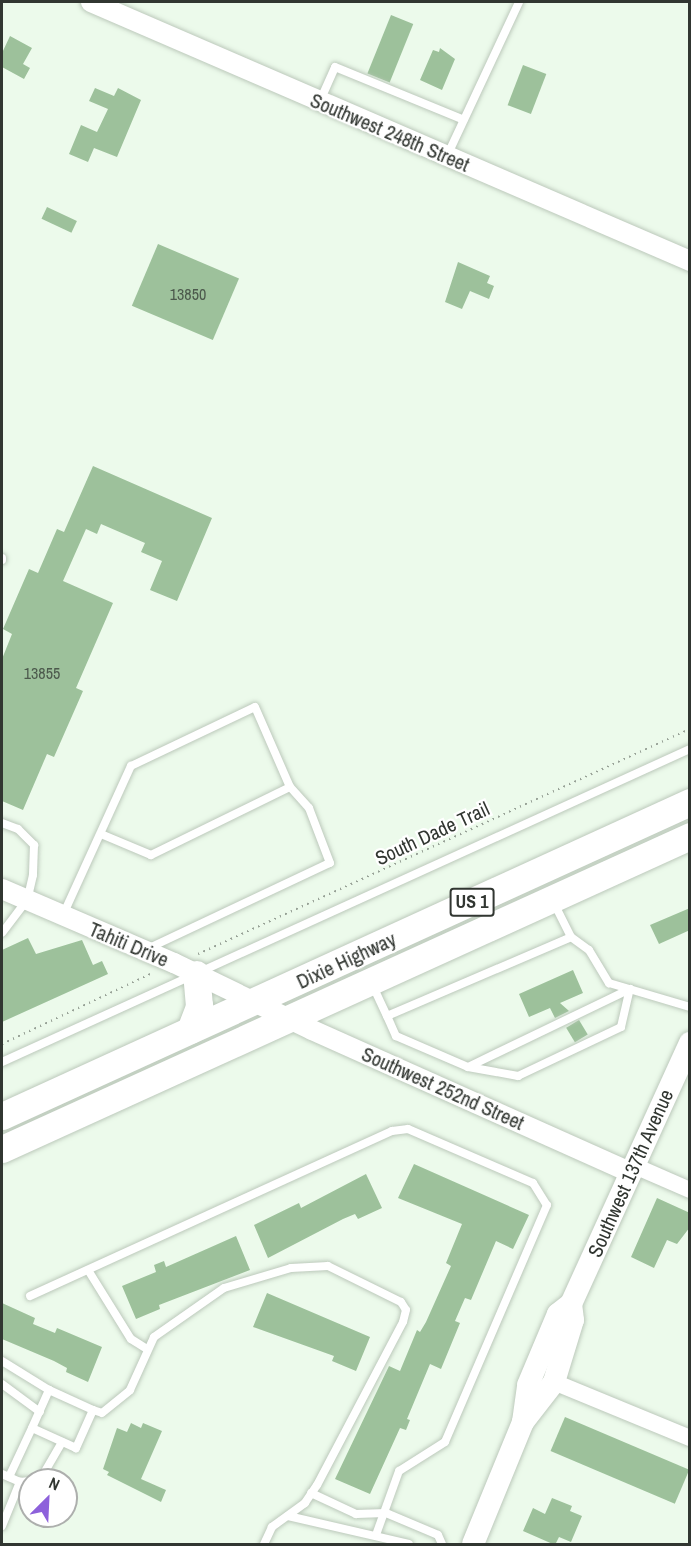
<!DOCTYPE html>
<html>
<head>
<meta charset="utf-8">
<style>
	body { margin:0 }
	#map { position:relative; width:691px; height:1546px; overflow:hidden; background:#ecfaeb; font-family:"Archivo Narrow",sans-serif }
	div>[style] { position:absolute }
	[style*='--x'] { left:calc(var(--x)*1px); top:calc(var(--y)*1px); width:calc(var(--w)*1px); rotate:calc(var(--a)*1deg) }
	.building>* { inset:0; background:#9dc19b; transform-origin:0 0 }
	.path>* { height:2px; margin-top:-1px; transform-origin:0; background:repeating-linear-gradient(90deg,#98a297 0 1.5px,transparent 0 6px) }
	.roads { filter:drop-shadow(0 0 2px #bcc9bb) drop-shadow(0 0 2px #bcc9bb) }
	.service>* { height:8px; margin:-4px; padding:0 4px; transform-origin:4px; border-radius:4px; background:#fff }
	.minor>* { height:16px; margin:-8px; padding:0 8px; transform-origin:8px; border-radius:8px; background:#fff }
	.tertiary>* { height:20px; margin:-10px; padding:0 10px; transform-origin:10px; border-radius:10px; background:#fff }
	.secondary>* { height:22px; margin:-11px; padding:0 11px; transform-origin:11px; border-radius:11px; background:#fff }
	.trunk>* { height:27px; margin:-13.5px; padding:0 13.5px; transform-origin:13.5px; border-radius:13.5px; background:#fff }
	span { translate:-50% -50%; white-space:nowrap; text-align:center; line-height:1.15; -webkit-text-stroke:4.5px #fff; paint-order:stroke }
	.number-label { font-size:16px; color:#4c594c }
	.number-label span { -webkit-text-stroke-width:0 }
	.shield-label span { padding:2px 4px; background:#fff; border:2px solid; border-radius:4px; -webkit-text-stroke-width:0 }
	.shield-label { font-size:18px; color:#313631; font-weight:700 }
	.street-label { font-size:20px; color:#313631 }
	.frame { position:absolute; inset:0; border:3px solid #313631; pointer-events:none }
	.north { position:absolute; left:18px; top:1468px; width:60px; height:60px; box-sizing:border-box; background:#fff; border:2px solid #adafad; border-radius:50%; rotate:24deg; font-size:16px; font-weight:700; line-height:24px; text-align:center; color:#313631 }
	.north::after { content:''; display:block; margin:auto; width:21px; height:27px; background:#8d61db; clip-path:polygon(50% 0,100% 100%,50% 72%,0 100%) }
</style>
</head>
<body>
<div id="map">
	<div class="building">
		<i style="left:391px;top:15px;width:24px;height:63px;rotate:22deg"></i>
		<i style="clip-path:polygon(10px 36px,32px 48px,23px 64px,30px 68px,24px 79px,2px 67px,2px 53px)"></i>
		<i style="clip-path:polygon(440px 48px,455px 59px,442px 90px,420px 80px,433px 50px,439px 52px)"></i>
		<i style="left:523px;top:65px;width:25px;height:43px;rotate:21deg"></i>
		<i style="clip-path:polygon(95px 88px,114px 96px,118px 88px,141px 100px,117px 157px,94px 148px,88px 162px,69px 154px,81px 125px,97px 132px,108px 109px,89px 101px)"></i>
		<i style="left:47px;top:207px;width:33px;height:13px;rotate:25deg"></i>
		<i style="left:158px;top:244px;width:88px;height:67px;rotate:23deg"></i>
		<i style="clip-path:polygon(458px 262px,490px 276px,487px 283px,494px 286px,489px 299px,470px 291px,462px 309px,445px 302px)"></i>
		<i style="clip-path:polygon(93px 466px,212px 518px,177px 601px,150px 590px,162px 561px,141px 552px,145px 543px,101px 524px,97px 534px,86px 529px,63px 581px,113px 603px,76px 688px,83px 691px,54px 757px,47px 754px,23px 810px,2px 801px,2px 659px,12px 634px,3px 629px,29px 569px,38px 573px,57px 529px,64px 532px)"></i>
		<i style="clip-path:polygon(690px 908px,690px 930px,659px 944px,650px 925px)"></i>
		<i style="clip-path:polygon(28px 938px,36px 954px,82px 940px,93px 965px,102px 961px,108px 974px,2px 1022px,2px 950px)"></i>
		<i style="clip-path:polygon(573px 970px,583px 993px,560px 1003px,569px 1011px,555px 1018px,550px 1008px,529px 1017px,519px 994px)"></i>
		<i style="left:579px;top:1020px;width:17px;height:15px;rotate:59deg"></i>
		<i style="clip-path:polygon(414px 1164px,529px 1215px,513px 1249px,496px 1241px,471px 1300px,465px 1298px,455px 1321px,460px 1323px,441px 1369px,430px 1364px,407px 1419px,410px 1420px,406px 1430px,400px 1428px,370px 1494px,335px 1479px,389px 1366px,400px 1371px,417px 1330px,420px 1332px,426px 1322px,451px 1266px,446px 1263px,462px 1224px,398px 1198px)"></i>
		<i style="clip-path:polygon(366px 1174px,382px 1208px,358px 1219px,355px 1214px,343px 1219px,268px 1258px,254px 1225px,299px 1203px,301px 1208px)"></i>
		<i style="clip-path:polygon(657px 1198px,690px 1213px,690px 1227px,677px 1244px,667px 1240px,654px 1268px,631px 1257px)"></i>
		<i style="clip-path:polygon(236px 1236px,250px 1270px,159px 1305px,160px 1309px,136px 1319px,122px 1286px,156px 1272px,154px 1265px,164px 1261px,166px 1267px)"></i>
		<i style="clip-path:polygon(267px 1293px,370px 1337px,356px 1371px,332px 1361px,334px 1356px,253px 1327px)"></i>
		<i style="clip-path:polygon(2px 1303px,35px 1318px,33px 1324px,55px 1333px,57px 1328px,102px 1347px,88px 1382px,66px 1372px,67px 1368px,54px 1361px,2px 1339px)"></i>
		<i style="left:565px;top:1417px;width:135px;height:37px;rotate:23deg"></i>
		<i style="clip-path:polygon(131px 1423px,141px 1428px,143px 1423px,162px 1431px,141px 1479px,166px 1490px,161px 1502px,107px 1475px,109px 1472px,103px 1469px,117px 1428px,127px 1432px)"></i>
		<i style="clip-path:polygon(552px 1498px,572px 1506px,570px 1511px,582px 1516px,571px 1542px,559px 1537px,555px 1545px,523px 1531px,533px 1508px,545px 1514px)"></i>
	</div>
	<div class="path">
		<i style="--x:198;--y:954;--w:541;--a:-24.58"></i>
		<i style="--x:2;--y:1044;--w:166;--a:-25.3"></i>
	</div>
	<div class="roads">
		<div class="service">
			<i style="--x:320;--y:101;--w:37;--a:-66"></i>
			<i style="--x:335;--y:67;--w:139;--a:22.3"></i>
			<i style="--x:447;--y:156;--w:170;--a:-64.9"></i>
			<i style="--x:2;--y:560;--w:2;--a:-90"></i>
			<i style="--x:2;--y:823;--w:17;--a:21"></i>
			<i style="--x:18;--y:829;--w:23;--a:45"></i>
			<i style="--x:34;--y:845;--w:30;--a:92"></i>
			<i style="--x:33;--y:875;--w:26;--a:103"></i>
			<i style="--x:27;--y:900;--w:41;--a:127.1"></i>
			<i style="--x:63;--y:915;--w:164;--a:-65.5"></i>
			<i style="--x:131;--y:766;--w:137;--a:-25.4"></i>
			<i style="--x:255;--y:707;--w:87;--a:66.4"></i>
			<i style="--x:290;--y:787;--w:155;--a:153.9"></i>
			<i style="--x:151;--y:855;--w:54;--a:-157.2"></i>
			<i style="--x:571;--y:937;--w:22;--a:36"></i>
			<i style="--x:589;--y:950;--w:39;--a:59"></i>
			<i style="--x:609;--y:983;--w:84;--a:16.5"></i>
			<i style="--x:147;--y:949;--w:202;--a:-25.2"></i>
			<i style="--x:330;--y:863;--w:59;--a:-110.9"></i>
			<i style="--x:309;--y:808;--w:28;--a:-132"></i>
			<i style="--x:372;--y:984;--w:35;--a:65"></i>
			<i style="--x:387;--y:1016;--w:200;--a:-23.2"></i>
			<i style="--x:571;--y:937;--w:40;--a:-116.6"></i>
			<i style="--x:387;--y:1016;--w:22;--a:66"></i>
			<i style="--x:396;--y:1036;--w:78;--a:23.3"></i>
			<i style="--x:468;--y:1067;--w:180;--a:-25.7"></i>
			<i style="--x:2;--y:1062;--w:756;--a:-24.46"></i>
			<i style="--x:468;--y:1067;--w:51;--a:10.2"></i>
			<i style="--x:518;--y:1076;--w:114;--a:-25.4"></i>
			<i style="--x:621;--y:1027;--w:39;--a:-77"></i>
			<i style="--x:88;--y:1270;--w:81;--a:58.1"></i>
			<i style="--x:131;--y:1339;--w:19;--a:32"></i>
			<i style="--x:30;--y:1296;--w:398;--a:-24.5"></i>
			<i style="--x:392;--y:1131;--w:16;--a:-7"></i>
			<i style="--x:408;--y:1129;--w:136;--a:23.4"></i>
			<i style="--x:533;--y:1183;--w:26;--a:58"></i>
			<i style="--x:547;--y:1205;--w:258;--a:113.3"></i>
			<i style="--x:445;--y:1442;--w:54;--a:147.8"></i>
			<i style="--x:399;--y:1471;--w:68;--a:109.8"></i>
			<i style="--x:2;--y:1361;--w:55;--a:31.7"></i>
			<i style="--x:49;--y:1390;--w:48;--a:24.4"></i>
			<i style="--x:93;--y:1410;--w:42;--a:114.1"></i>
			<i style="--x:76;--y:1448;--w:48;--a:-155.6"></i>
			<i style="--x:32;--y:1428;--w:42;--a:-65.9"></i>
			<i style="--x:2;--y:1384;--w:47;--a:36.4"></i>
			<i style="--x:93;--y:1410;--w:9;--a:18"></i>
			<i style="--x:102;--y:1413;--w:36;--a:-39"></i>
			<i style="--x:130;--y:1390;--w:58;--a:-65.6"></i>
			<i style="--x:154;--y:1337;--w:85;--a:-35"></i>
			<i style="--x:224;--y:1288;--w:70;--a:-16.6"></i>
			<i style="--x:291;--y:1268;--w:37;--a:-3"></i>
			<i style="--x:328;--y:1266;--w:81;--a:26.3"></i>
			<i style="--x:401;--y:1302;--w:9;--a:58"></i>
			<i style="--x:406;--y:1310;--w:12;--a:104"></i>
			<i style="--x:403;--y:1322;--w:184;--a:117.8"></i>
			<i style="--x:317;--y:1485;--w:22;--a:124"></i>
			<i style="--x:305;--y:1503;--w:41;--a:144"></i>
			<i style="--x:272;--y:1527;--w:19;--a:115"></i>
			<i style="--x:2;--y:1474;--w:20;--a:24"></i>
			<i style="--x:20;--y:1482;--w:10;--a:-6"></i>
			<i style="--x:9;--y:1477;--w:54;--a:-64.9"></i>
			<i style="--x:40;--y:1480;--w:44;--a:-59.9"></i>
			<i style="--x:311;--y:1493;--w:50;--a:25"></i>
			<i style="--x:356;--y:1514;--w:30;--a:-2"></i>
			<i style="--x:386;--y:1513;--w:56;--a:22.9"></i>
			<i style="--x:438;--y:1535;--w:10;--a:66"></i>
			<i style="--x:288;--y:1516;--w:124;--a:13"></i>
			<i style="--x:2;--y:1526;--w:48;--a:-67.8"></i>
		</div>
		<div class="minor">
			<i style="--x:635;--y:1166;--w:60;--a:23.6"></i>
			<i style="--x:554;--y:1382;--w:147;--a:22.4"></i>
		</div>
		<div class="tertiary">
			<i style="--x:91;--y:2;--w:653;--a:23.38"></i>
			<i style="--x:2;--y:889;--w:187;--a:23.3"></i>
			<i style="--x:174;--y:963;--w:153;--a:25.9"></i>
			<i style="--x:312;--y:1030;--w:350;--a:24.1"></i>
		</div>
		<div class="secondary">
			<i style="--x:523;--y:1422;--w:51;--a:-52.2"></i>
			<i style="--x:554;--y:1382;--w:65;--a:-73"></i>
			<i style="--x:573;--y:1320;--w:16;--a:-97"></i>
			<i style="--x:571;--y:1304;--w:287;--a:-65.5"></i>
			<i style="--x:473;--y:1544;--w:132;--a:-67.7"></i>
			<i style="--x:523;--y:1422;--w:37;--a:-82"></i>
			<i style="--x:528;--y:1385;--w:77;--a:-67.1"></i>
			<i style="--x:558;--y:1314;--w:16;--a:-38"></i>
		</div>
		<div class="trunk">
			<i style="--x:190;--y:1030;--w:26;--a:-69"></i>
			<i style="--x:199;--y:1006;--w:32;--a:-95"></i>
			<i style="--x:2;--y:1116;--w:756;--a:-24.53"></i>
			<i style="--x:2;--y:1149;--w:756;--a:-24.46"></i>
		</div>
	</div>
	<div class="number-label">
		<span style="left:188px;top:294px">13850</span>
		<span style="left:42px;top:673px">13855</span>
	</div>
	<div class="shield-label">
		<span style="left:472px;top:902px">US 1</span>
	</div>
	<div class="street-label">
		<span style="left:390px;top:132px;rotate:23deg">Southwest 248th Street</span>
		<span style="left:432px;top:833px;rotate:-25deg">South Dade Trail</span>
		<span style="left:129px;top:944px;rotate:23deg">Tahiti Drive</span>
		<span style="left:346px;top:960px;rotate:-25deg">Dixie Highway</span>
		<span style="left:443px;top:1088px;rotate:24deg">Southwest 252nd Street</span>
		<span style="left:630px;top:1173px;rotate:-66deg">Southwest 137th Avenue</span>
	</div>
	<div class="frame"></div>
	<div class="north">N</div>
</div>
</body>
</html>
